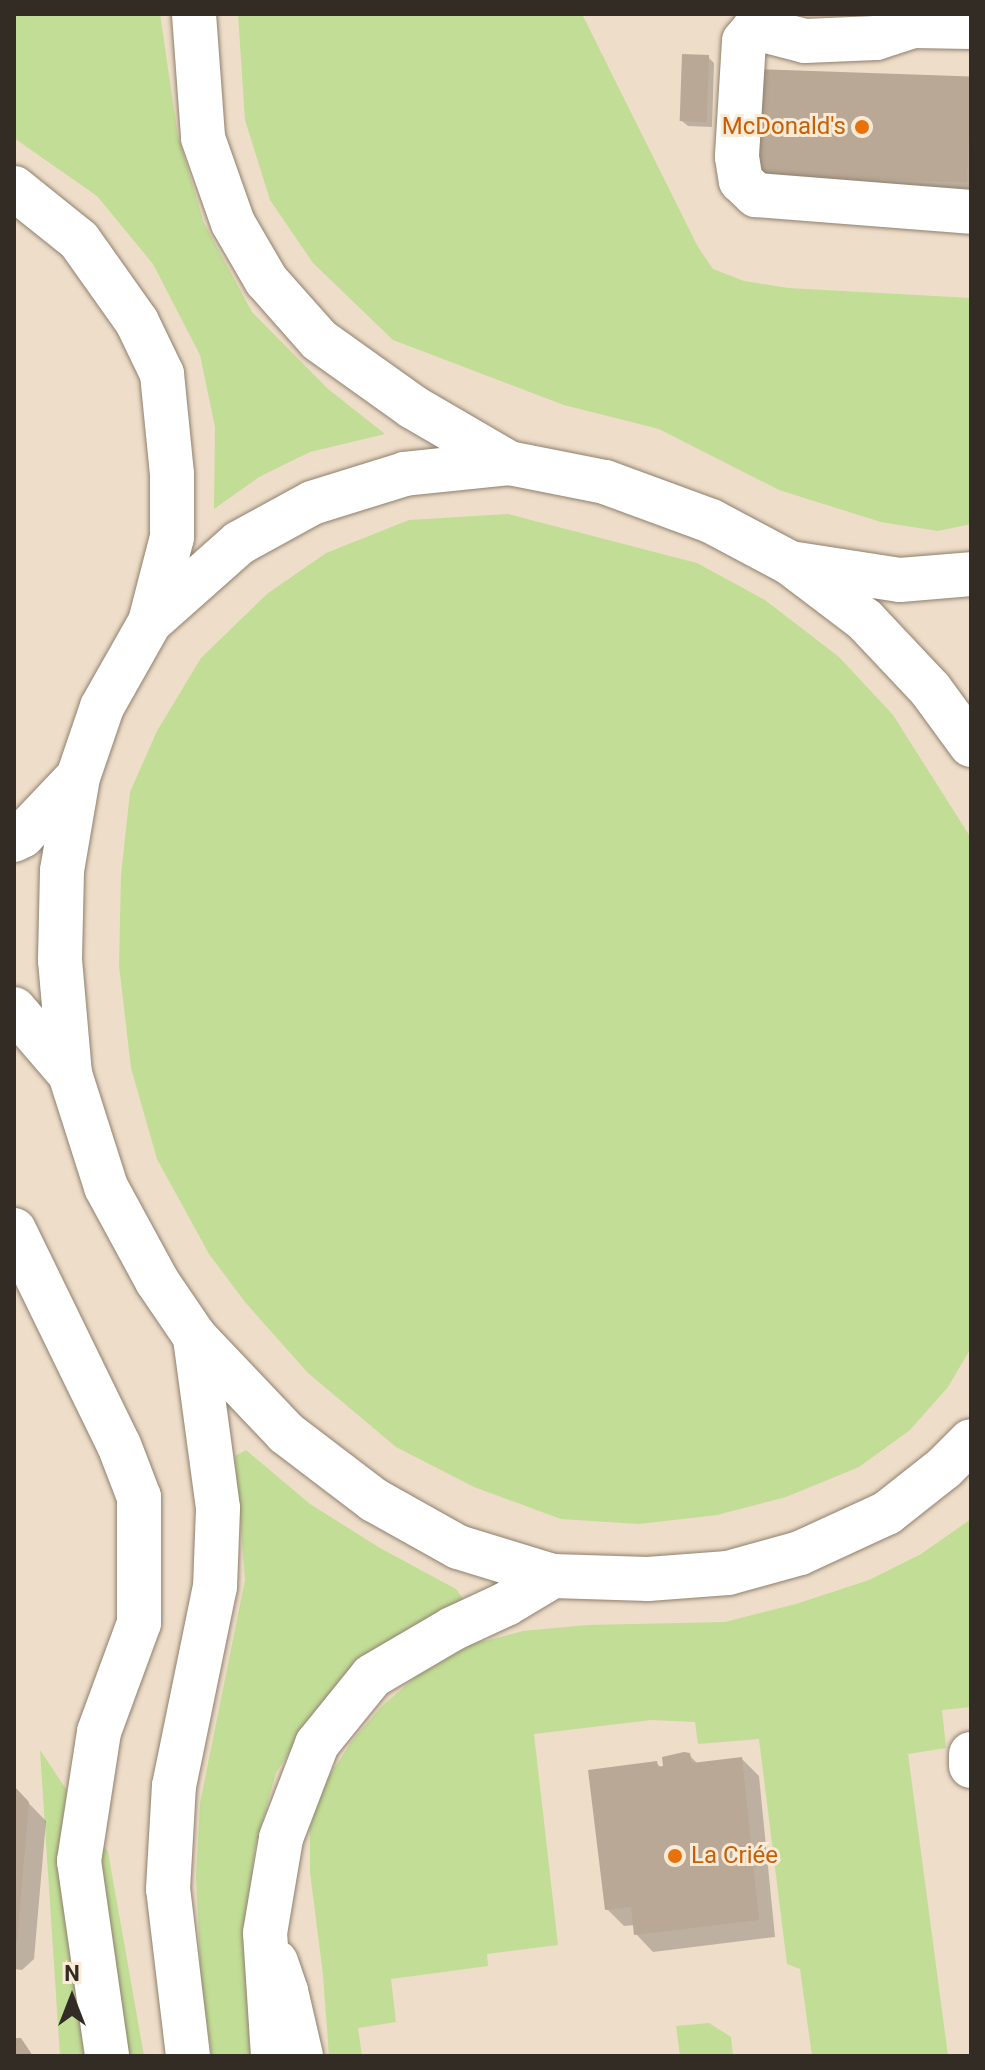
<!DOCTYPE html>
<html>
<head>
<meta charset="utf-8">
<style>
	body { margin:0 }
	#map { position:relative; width:985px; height:2070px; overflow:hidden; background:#eeddc9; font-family:Roboto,sans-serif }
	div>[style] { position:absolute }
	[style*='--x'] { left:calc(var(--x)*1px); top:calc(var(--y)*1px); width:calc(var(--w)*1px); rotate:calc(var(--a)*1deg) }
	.green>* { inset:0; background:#c2dd96 }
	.shadow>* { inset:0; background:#0003 }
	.building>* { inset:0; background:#b8a895; transform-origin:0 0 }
	.roads { filter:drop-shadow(0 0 2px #8f806e) drop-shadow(0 0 2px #8f806e) }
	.minor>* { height:44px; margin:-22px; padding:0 22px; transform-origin:22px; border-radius:22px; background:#fff }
	.major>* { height:44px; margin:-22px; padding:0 22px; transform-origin:22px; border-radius:22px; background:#fff }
	.dots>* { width:22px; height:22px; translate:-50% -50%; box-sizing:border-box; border:4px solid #fbead6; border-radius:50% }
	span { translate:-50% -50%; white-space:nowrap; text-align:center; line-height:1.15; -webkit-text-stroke:6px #fbead6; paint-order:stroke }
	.food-label { font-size:24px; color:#c56008 }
	.right { translate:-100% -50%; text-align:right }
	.left { translate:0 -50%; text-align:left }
	.frame { position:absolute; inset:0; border:16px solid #322c24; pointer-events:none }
	.north { position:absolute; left:32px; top:1958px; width:80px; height:80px; -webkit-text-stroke:6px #fbead6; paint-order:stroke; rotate:0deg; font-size:22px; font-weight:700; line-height:32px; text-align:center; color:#322c24 }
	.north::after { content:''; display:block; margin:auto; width:28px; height:36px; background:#322c24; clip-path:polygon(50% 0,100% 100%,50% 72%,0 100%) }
</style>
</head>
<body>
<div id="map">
	<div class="green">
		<i style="clip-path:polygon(14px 14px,160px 14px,178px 136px,204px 223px,252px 312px,328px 389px,385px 434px,310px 452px,259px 477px,214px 509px,215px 427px,200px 355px,153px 264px,97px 196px,14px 138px)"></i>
		<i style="clip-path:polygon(238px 14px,582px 14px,698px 247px,713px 269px,744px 281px,788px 288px,971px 298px,971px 524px,938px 531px,881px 522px,779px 490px,659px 429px,564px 405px,393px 340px,313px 263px,270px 200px,245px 120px)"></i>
		<i style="clip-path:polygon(508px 514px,697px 563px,765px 600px,839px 657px,893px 715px,971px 838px,971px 1348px,948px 1387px,910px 1430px,859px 1467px,786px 1497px,717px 1515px,639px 1524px,561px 1519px,474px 1487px,396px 1447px,308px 1373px,245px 1302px,209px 1254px,157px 1159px,131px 1068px,119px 965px,121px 875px,130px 792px,157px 731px,201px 658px,267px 594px,326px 553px,409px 520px)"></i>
		<i style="clip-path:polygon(246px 1450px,310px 1504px,380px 1548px,456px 1589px,464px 1600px,316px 1710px,276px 1773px,255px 1848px,244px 1937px,250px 2056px,212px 2056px,201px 1979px,196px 1877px,200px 1803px,245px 1580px,235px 1456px)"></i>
		<i style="clip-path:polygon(971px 1519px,971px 1707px,942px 1710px,946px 1748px,908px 1754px,948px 2056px,812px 2056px,800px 1969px,787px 1964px,759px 1739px,698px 1744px,695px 1722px,651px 1720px,534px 1734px,558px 1945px,487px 1954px,488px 1966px,391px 1979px,396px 2022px,358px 2028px,362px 2056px,329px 2056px,323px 1975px,310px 1872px,310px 1827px,326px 1781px,352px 1741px,382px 1706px,418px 1675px,473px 1644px,523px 1631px,587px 1625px,725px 1622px,796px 1604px,869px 1580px,921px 1554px)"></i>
		<i style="clip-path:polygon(40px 1750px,108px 1852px,144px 2056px,60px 2056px)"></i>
		<i style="clip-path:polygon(709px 2023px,731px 2037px,733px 2056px,680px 2056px,676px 2026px)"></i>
	</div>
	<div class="shadow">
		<i style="clip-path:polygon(708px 57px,714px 63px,712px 127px,688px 126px,682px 121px)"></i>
		<i style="clip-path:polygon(971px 80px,971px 201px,770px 191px)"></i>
		<i style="clip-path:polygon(689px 1755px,698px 1764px,742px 1759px,759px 1776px,775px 1937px,653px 1952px,636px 1934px,635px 1925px,624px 1926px,607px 1909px,656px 1763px,662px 1768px)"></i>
		<i style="clip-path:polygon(14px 1788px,46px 1821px,34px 1959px,22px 1970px,14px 1969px)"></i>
	</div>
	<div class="building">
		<i style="left:682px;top:54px;width:27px;height:67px;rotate:2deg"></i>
		<i style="left:755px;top:69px;width:216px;height:106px;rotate:2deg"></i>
		<i style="clip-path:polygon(684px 1752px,690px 1753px,692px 1763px,742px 1757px,759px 1920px,634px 1935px,631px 1907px,605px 1910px,588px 1770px,657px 1761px,658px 1767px,663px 1766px,662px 1757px)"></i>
		<i style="clip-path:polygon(14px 1786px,29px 1802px,17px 1941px,14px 1944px)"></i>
		<i style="clip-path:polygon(14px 2038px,21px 2038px,33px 2056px,14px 2056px)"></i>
	</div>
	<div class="roads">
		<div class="minor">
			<i style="--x:971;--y:27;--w:58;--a:-179"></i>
			<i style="--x:913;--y:26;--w:39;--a:162"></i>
			<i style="--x:876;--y:38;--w:71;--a:177.6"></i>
			<i style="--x:805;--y:41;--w:52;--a:-165.4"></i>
			<i style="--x:755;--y:28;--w:17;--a:130"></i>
			<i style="--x:744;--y:41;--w:116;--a:93.5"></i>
			<i style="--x:737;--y:157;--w:24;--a:81"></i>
			<i style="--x:741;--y:181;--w:21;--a:43"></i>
			<i style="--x:756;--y:195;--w:216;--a:4.5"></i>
			<i style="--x:790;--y:563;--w:111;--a:8.8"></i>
			<i style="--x:900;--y:580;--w:71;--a:-4.8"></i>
			<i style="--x:14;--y:840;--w:9;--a:-27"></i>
			<i style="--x:22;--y:836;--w:81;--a:-46.5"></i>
			<i style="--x:14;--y:1009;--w:86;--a:49.3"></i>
			<i style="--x:14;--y:1230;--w:239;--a:64"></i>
			<i style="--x:119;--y:1445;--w:56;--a:69"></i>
			<i style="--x:139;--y:1497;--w:126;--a:90"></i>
			<i style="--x:139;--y:1623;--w:116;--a:110.2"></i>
			<i style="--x:99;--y:1732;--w:131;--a:98.8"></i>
			<i style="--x:79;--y:1861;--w:197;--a:81.8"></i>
			<i style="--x:971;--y:1754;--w:12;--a:90"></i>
			<i style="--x:276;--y:1962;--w:31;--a:71"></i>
			<i style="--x:286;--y:1991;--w:67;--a:77"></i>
		</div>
		<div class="major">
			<i style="--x:194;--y:14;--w:124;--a:85.8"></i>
			<i style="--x:203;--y:138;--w:90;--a:70.6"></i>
			<i style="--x:233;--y:223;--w:66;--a:59.9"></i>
			<i style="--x:266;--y:280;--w:80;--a:48.5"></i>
			<i style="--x:319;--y:340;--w:115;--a:35.5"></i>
			<i style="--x:413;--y:407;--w:111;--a:30.3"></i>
			<i style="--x:14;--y:188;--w:83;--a:38.7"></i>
			<i style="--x:79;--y:240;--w:100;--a:54.7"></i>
			<i style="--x:137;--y:322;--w:58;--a:64.3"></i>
			<i style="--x:162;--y:374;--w:100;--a:84.3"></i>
			<i style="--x:172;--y:474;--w:63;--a:90"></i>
			<i style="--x:172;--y:537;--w:88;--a:104.5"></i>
			<i style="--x:971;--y:745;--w:69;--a:-126.2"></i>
			<i style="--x:930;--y:689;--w:95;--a:-133.3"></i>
			<i style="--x:865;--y:620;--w:94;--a:-142.8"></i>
			<i style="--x:790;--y:563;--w:89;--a:-152"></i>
			<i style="--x:711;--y:521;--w:113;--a:-159.8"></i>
			<i style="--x:605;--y:482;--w:98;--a:-168.8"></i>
			<i style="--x:509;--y:463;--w:105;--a:174"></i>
			<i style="--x:405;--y:474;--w:97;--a:162.7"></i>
			<i style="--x:312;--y:503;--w:83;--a:151.3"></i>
			<i style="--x:239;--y:543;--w:119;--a:138.4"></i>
			<i style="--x:150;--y:622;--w:98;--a:119.5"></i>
			<i style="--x:102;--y:707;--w:74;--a:108.9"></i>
			<i style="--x:78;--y:777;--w:95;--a:99.7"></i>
			<i style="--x:62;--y:871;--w:89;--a:91.3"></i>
			<i style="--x:60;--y:960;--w:114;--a:85"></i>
			<i style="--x:70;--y:1074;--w:119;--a:72.3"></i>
			<i style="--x:106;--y:1187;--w:107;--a:61.5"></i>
			<i style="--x:157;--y:1281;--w:68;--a:55.8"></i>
			<i style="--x:195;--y:1337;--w:132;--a:46.5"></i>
			<i style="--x:286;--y:1433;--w:111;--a:37.3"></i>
			<i style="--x:374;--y:1500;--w:96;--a:29.2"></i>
			<i style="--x:458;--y:1547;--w:99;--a:17"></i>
			<i style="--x:553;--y:1576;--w:95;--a:1.8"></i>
			<i style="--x:648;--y:1579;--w:80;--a:-4.3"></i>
			<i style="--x:728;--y:1573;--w:75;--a:-15.5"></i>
			<i style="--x:800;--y:1553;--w:96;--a:-24.7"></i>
			<i style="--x:887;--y:1513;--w:73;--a:-38.3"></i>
			<i style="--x:944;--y:1468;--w:38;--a:-45"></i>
			<i style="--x:188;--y:2056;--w:168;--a:-96.8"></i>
			<i style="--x:168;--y:1889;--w:103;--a:-86.7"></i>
			<i style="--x:174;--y:1786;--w:203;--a:-78.4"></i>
			<i style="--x:215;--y:1587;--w:79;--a:-87.8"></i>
			<i style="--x:218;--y:1508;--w:173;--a:-97.7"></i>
			<i style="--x:273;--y:2056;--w:123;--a:-93.7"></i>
			<i style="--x:265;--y:1933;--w:96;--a:-80.4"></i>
			<i style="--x:281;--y:1838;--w:101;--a:-69"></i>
			<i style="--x:317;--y:1744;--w:87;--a:-51"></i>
			<i style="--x:372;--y:1676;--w:93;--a:-30.4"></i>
			<i style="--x:452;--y:1629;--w:60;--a:-24.8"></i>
			<i style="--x:506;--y:1604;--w:55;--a:-30.8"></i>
		</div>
	</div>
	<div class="dots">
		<i style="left:862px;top:127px;background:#e8710a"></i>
		<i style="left:675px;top:1856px;background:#e8710a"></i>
	</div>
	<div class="food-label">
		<span class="right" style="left:846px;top:127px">McDonald's</span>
		<span class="left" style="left:691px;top:1856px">La Criée</span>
	</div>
	<div class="frame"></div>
	<div class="north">N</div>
</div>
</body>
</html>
